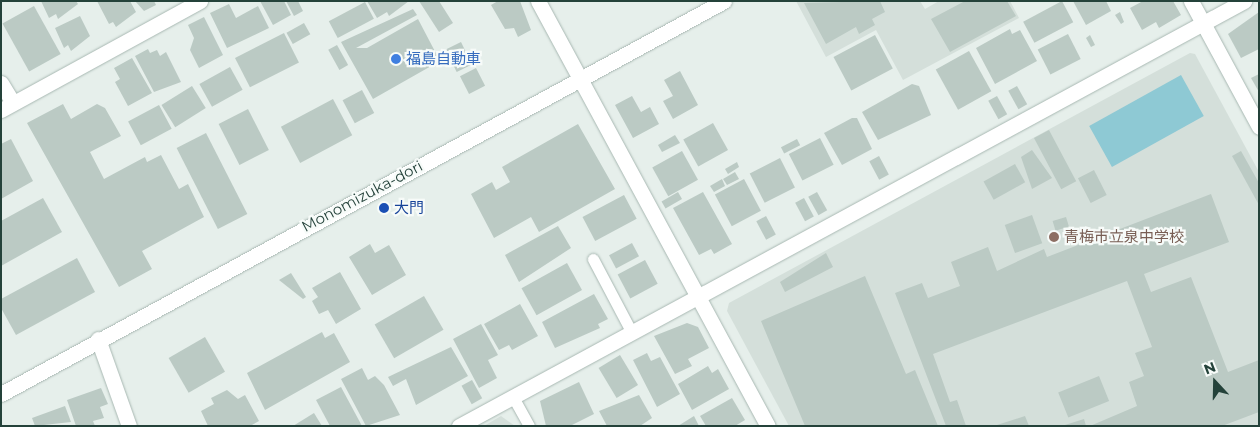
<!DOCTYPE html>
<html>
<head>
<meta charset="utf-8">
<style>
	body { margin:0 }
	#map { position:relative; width:1260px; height:427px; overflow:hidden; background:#e6efeb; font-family:Montserrat,"Noto Sans JP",sans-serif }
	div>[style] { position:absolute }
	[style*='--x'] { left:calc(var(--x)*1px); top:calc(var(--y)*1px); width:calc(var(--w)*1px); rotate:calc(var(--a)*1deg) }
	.built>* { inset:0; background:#d4dfda }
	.water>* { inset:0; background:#8ec9d4; transform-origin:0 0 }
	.building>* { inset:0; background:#bbcac4; transform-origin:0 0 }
	.roads { filter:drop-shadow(0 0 1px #a8b8b2) drop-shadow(0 0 1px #a8b8b2) }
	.service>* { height:11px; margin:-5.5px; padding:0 5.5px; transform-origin:5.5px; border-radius:5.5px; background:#fff }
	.minor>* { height:15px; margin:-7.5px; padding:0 7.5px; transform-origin:7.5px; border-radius:7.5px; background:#fff }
	.tertiary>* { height:15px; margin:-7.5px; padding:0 7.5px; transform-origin:7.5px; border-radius:7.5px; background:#fff }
	.dots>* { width:14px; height:14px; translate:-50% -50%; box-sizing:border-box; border:2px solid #f7fbf9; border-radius:50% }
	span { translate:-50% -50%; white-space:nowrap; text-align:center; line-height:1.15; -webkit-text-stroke:4.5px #f7fbf9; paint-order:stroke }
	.shop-label { font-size:15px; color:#366cbe }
	.left { translate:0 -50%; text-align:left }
	.street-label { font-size:15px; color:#24423a }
	.transit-label { font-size:15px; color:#164399 }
	.education-label { font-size:15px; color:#785e54 }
	.frame { position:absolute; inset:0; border:2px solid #24423a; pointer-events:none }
	.north { position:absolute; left:1190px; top:357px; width:50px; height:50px; -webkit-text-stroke:4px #f7fbf9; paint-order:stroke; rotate:339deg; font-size:14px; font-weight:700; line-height:20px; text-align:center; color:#24423a }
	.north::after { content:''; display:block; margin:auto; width:18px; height:22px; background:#24423a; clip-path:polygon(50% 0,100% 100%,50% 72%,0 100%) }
</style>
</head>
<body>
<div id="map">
	<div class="built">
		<i style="clip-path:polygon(796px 1px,920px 1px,925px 9px,939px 1px,1010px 1px,1019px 18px,903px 80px,876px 30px,826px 57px)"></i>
		<i style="clip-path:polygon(1190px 53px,1195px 54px,1259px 172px,1259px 426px,789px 426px,727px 311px,729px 303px)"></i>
		<i style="clip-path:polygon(501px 416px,515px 426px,484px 426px)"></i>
	</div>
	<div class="water">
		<i style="left:1181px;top:75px;width:47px;height:105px;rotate:61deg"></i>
	</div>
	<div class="building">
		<i style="clip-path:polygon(41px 1px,76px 1px,78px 4px,58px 19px,56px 14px,49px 18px)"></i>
		<i style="clip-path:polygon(97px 1px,130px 1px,136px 12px,116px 27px,113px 22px,109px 24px)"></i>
		<i style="clip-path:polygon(135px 1px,154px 1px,156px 5px,144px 11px)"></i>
		<i style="clip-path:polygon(260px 1px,284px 1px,291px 15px,273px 25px)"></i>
		<i style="clip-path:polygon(286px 1px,298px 1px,303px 11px,294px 16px)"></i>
		<i style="clip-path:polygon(367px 1px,409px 1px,389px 16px,387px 12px,377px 18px)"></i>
		<i style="clip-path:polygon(419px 1px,439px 1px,453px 23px,439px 32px)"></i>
		<i style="clip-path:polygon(498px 1px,520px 1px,531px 30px,518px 37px,514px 28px,505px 29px,491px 5px)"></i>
		<i style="clip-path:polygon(880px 1px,885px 12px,872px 19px,875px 25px,859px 34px,856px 27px,826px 44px,804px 3px)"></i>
		<i style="clip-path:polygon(965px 1px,1007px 1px,1016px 16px,950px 52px,931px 19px)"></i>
		<i style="left:1062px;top:1px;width:24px;height:44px;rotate:62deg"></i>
		<i style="clip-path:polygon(1073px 1px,1106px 1px,1111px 11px,1086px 25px)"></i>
		<i style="clip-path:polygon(1143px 1px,1173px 1px,1181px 15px,1159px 28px,1156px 22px,1142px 30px,1130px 8px)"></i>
		<i style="left:365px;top:2px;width:19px;height:41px;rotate:62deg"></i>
		<i style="clip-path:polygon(229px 4px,236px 18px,258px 6px,269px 28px,227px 48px,210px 13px)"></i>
		<i style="left:34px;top:6px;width:55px;height:36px;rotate:61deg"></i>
		<i style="clip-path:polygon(413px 9px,417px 15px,356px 48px,367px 48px,418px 19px,440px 61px,373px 99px,341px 42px)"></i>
		<i style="clip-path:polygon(1120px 12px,1124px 22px,1121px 24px,1115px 15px)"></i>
		<i style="clip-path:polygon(1259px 12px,1259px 49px,1241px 58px,1228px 34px)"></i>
		<i style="clip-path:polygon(80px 16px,90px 36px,71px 51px,68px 45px,64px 48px,55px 28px)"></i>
		<i style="clip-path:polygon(204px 17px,223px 55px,199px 68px,190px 50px,194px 38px,188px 25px)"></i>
		<i style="left:304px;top:23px;width:13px;height:20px;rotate:61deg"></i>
		<i style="clip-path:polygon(1010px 29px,1012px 34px,1020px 30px,1037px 61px,995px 84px,976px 48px)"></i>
		<i style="left:284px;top:33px;width:33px;height:55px;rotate:63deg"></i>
		<i style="left:1068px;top:34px;width:28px;height:34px;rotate:63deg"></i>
		<i style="left:875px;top:35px;width:38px;height:47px;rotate:62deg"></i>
		<i style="clip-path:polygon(1090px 35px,1095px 45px,1091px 47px,1086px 38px)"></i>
		<i style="left:461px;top:42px;width:25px;height:17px;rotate:64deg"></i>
		<i style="left:337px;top:45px;width:23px;height:10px;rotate:61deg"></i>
		<i style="clip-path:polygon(148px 49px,150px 53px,157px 50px,160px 56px,166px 52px,181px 82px,154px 92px,135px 56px)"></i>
		<i style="left:969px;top:51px;width:46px;height:38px;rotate:61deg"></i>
		<i style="clip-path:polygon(132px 58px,152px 93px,128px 106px,115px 82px,120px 79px,114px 68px)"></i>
		<i style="left:230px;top:67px;width:26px;height:35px;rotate:61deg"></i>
		<i style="left:476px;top:68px;width:20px;height:18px;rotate:63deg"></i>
		<i style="clip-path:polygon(680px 71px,698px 105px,673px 119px,663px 101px,673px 96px,664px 80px)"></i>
		<i style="clip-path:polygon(1259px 74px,1259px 92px,1251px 78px)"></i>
		<i style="clip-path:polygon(912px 84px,919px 86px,931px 115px,878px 140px,862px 112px)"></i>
		<i style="left:192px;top:86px;width:26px;height:36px;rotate:58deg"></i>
		<i style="left:1017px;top:86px;width:21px;height:10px;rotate:61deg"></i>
		<i style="left:362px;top:90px;width:26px;height:22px;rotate:62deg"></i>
		<i style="clip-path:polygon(632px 96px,641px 112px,650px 107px,659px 124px,633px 138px,615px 105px)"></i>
		<i style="left:997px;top:96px;width:21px;height:10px;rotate:61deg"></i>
		<i style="left:333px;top:99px;width:41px;height:59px;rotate:62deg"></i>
		<i style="clip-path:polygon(63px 104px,71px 119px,97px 104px,105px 108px,121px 136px,90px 152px,104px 179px,145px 157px,147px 162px,161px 155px,179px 189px,188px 184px,204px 217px,142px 251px,152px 269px,119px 287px,27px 123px)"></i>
		<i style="left:159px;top:105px;width:27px;height:35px;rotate:62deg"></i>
		<i style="left:248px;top:109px;width:46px;height:33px;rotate:63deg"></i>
		<i style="clip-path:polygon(852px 118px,857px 118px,872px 149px,842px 165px,824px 133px)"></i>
		<i style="left:713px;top:123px;width:31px;height:34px;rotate:61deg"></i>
		<i style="clip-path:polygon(578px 124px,615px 189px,539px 232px,531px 217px,494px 238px,471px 194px,492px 182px,496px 190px,510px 182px,502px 167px)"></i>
		<i style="left:1049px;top:130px;width:58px;height:17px;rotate:62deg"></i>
		<i style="left:206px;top:133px;width:91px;height:33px;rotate:63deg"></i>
		<i style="clip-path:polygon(675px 135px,680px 143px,662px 152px,658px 145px)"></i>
		<i style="left:820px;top:138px;width:30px;height:35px;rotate:63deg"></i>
		<i style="clip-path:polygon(11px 139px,33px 181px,1px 199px,1px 144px)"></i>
		<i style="left:797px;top:139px;width:7px;height:18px;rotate:63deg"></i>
		<i style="clip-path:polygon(1032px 150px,1052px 178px,1032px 189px,1021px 157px)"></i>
		<i style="left:682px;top:151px;width:33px;height:34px;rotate:61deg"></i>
		<i style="clip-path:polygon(1241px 151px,1259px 183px,1259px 205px,1232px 156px)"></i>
		<i style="left:879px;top:156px;width:21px;height:11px;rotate:62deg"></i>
		<i style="left:780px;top:158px;width:33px;height:34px;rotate:63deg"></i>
		<i style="clip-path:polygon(737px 162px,739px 167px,728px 174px,725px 169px)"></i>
		<i style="left:1015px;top:164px;width:21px;height:36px;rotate:61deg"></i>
		<i style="left:1094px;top:170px;width:28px;height:18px;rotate:63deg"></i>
		<i style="clip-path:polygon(735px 172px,739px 179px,727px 185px,723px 179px)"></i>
		<i style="clip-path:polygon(722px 179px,725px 186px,714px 192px,710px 186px)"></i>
		<i style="left:744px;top:179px;width:36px;height:33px;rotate:62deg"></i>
		<i style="left:678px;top:192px;width:8px;height:19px;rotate:60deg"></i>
		<i style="clip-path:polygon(703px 192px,732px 244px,714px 254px,711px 249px,699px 255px,673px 208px)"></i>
		<i style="left:817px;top:192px;width:21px;height:10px;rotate:61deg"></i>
		<i style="clip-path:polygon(1211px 194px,1229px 242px,1144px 274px,1151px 292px,1191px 277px,1228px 372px,1259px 360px,1259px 412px,1222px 426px,1090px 426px,1137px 406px,1129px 382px,1144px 376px,1135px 353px,1152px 347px,1127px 281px,933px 354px,950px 402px,957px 400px,966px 426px,946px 426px,895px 293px,922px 283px,928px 298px,960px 286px,951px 262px,988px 247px,997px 271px,1044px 249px,1047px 257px)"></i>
		<i style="left:624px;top:195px;width:27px;height:47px;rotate:62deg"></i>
		<i style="clip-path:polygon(43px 198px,62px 232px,1px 266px,1px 221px)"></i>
		<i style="left:804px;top:198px;width:21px;height:10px;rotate:62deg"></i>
		<i style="left:1032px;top:215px;width:30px;height:29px;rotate:70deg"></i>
		<i style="left:766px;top:216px;width:21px;height:11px;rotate:62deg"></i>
		<i style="left:1066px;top:217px;width:10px;height:14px;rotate:73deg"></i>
		<i style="clip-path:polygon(558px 226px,571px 248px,519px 282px,505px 255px)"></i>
		<i style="left:632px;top:243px;width:15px;height:26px;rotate:62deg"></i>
		<i style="clip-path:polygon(370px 244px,375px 253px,389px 245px,406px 275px,372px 295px,349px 257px)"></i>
		<i style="clip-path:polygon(826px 253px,833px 267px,785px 292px,780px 282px)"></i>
		<i style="clip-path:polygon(77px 258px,95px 292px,16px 335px,1px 308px,1px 299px)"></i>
		<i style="left:645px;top:260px;width:27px;height:31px;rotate:62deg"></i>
		<i style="left:567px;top:263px;width:31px;height:52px;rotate:61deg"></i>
		<i style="clip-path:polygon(340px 272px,361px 309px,336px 324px,328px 310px,319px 314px,312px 301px,318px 297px,312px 288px)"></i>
		<i style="clip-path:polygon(291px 273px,306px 297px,303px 299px,279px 280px)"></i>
		<i style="clip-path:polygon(865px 276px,906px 374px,915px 370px,938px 426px,805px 426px,761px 321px)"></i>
		<i style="clip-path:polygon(594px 294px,608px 319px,598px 324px,600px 328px,555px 348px,542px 322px)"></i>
		<i style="left:424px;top:296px;width:39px;height:57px;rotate:60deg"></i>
		<i style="clip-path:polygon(520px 304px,538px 336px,512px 350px,509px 345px,499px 350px,484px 324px)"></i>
		<i style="clip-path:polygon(687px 323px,698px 327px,709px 348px,688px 359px,692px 366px,675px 374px,654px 336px)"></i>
		<i style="clip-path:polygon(481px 324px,498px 355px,488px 360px,497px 378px,479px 388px,453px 339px)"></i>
		<i style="clip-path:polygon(322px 332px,325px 338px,334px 333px,350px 362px,265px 410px,247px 373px)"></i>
		<i style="left:205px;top:337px;width:40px;height:42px;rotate:60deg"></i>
		<i style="clip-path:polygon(451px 347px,468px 376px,416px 405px,406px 379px,393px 386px,388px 377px)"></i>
		<i style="clip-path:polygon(647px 353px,651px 361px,660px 357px,680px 394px,657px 407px,633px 360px)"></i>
		<i style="left:620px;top:355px;width:35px;height:25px;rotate:59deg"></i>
		<i style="clip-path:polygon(708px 366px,712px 373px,718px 369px,729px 389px,692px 410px,678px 384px)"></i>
		<i style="clip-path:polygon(362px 368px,368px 380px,375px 376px,384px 385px,400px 415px,366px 426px,341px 379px)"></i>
		<i style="left:1099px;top:376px;width:27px;height:44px;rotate:68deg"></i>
		<i style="left:472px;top:380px;width:21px;height:12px;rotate:61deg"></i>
		<i style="clip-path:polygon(579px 382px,594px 414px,570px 426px,546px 426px,540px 401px)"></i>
		<i style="clip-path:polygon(341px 387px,362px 426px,330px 426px,316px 400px)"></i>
		<i style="clip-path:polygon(101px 388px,108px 404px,100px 407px,104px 418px,93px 421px,95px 426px,76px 426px,67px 400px)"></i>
		<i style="clip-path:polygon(227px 390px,238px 399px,245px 395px,259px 421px,250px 426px,208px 426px,201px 411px,214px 404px,211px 398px)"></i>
		<i style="clip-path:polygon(639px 395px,652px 418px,640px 426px,607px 426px,599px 411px)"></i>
		<i style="clip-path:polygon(732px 398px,745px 420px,735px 426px,706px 426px,700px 416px)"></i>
		<i style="clip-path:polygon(65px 406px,71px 422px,35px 426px,32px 418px)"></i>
		<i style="clip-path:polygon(314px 413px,322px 426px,293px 426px)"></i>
		<i style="clip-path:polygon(694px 416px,699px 426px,678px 426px)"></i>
		<i style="clip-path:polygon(1025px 416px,1029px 426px,997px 426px,997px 425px)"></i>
		<i style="clip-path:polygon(1084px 419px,1086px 426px,1065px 426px,1065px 425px)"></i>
	</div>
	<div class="roads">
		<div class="service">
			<i style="--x:593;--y:259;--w:84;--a:62.2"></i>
			<i style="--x:513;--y:397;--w:33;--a:61"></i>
		</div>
		<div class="minor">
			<i style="--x:538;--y:1;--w:483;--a:61.6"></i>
			<i style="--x:1191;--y:1;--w:143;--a:61.6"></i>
			<i style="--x:1;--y:83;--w:23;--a:59"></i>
			<i style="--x:1;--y:110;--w:227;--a:-28.7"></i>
			<i style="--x:98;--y:339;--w:92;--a:70.4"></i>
			<i style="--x:459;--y:426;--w:893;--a:-28.43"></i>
		</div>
		<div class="tertiary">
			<i style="--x:1;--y:394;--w:823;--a:-28.53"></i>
		</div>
	</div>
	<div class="dots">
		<i style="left:396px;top:59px;background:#3f7fe0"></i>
		<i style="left:384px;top:208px;background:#1a4fb4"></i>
		<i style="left:1054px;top:237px;background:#8d6e63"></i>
	</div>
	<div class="shop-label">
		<span class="left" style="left:406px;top:59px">福島自動車</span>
	</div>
	<div class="street-label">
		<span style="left:362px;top:196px;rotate:-28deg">Monomizuka-dori</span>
	</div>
	<div class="transit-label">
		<span class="left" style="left:394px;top:208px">大門</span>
	</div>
	<div class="education-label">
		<span class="left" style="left:1064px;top:237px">青梅市立泉中学校</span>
	</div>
	<div class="frame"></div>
	<div class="north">N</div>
</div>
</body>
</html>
